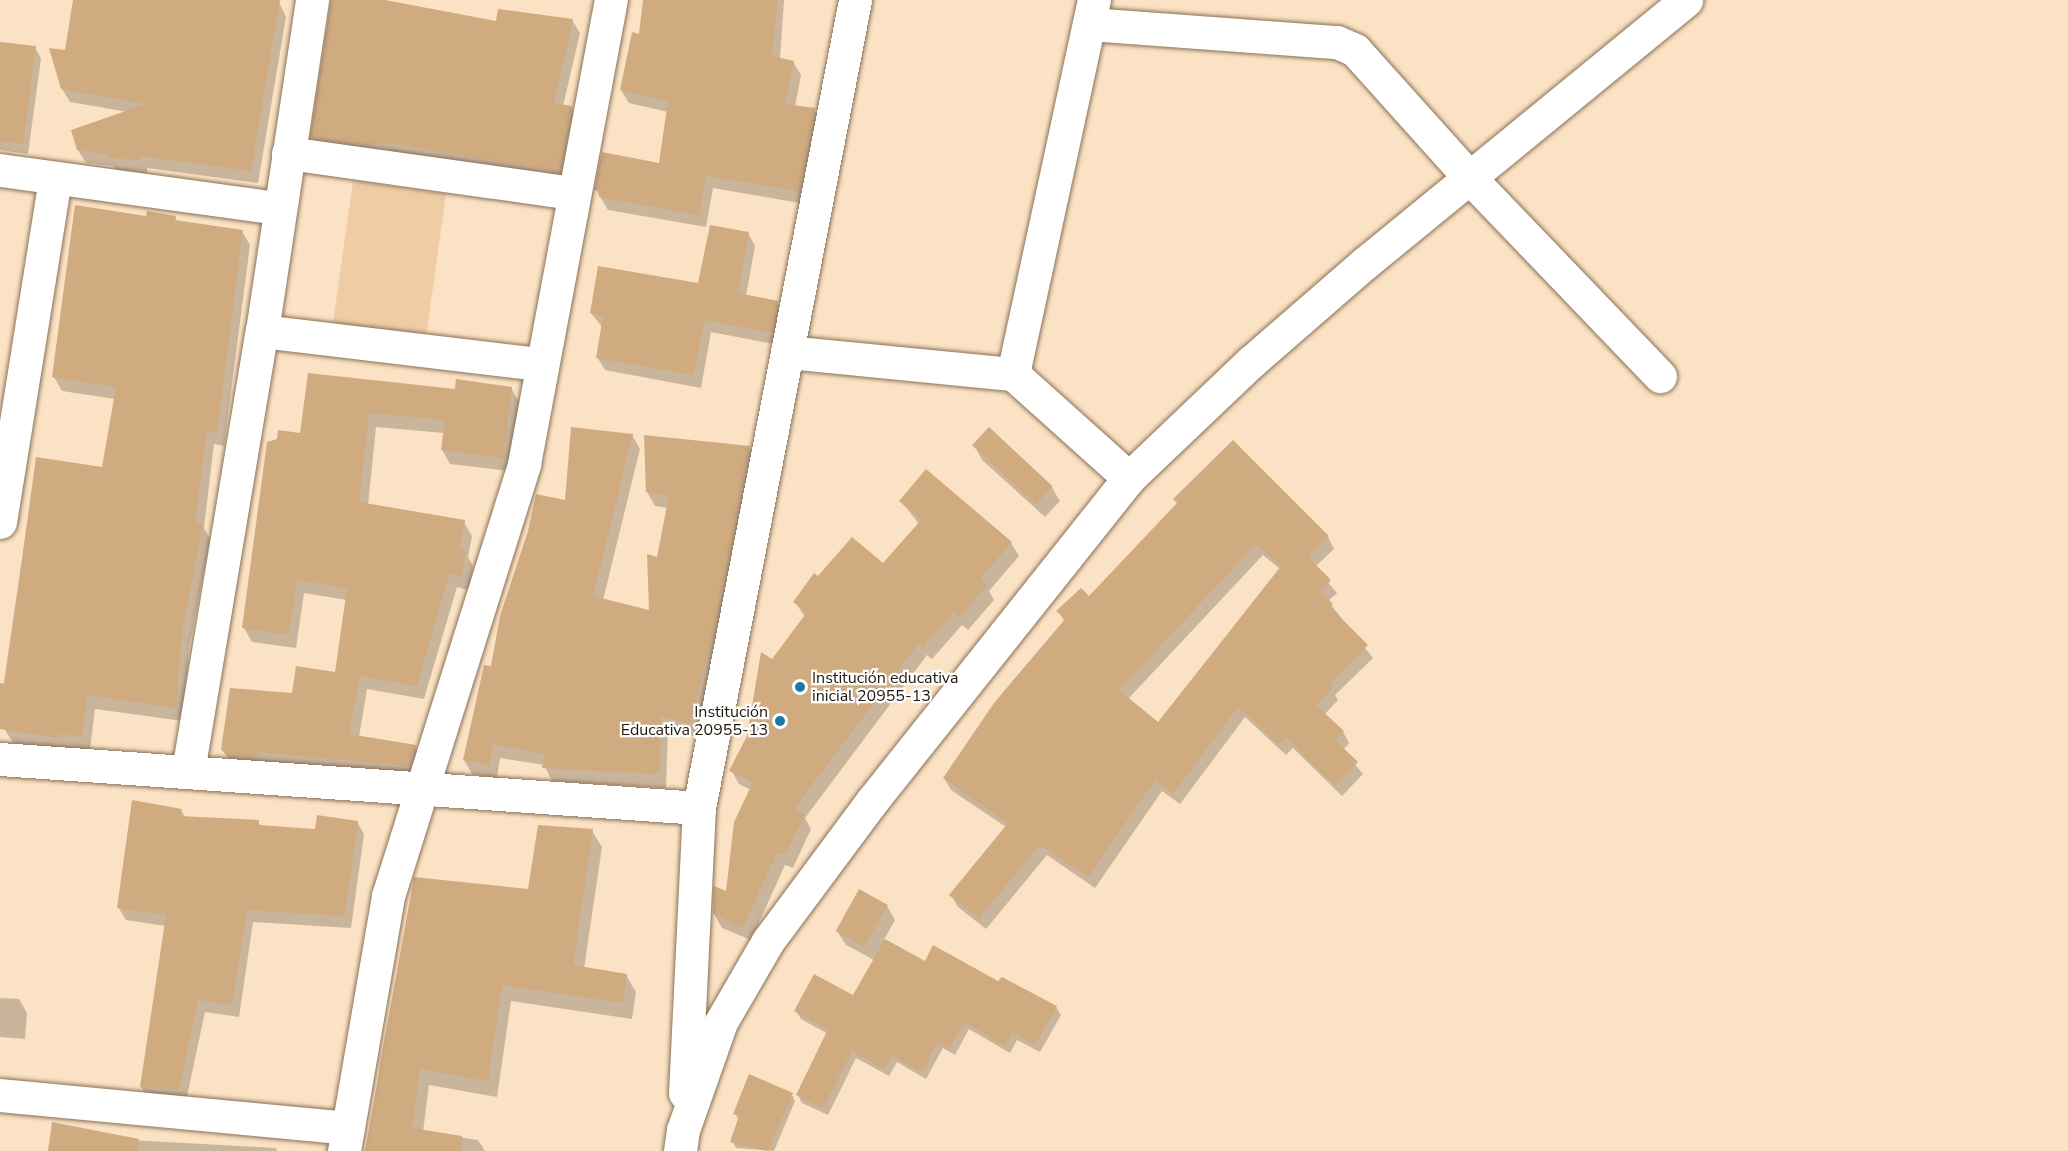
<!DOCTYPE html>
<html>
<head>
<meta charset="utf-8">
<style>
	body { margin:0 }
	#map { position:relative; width:2068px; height:1151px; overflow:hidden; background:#fce2c4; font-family:"Nunito Sans",sans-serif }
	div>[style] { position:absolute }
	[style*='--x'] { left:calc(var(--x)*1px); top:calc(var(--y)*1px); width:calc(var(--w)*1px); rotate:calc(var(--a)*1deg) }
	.green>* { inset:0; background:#efcca4; transform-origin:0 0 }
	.shadow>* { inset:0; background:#0003 }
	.building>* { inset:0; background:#d0ab80; transform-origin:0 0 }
	.roads { filter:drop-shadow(0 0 2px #887157) drop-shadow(0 0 2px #887157) }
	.minor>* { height:33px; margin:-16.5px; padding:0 16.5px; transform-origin:16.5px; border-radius:16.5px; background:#fff }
	.dots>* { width:16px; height:16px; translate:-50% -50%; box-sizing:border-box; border:3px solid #fff; border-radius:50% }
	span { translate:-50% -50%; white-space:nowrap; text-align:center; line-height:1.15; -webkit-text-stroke:4.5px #fff; paint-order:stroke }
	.poi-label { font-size:16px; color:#20170c }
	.left { translate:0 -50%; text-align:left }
	.right { translate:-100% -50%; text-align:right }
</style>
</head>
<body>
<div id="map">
	<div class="green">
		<i style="left:353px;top:181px;width:94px;height:143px;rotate:8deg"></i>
	</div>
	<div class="shadow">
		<i style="clip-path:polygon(75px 0,278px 0,286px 17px,258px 183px,147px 168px,147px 173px,115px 170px,113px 166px,86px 163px,78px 150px,128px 112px,70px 102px,62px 89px)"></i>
		<i style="clip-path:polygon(333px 0,379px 0,497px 22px,572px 20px,580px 33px,563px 106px,571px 107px,578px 121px,567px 185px,319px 150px,312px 137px)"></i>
		<i style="clip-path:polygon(646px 0,784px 0,780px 59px,793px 62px,801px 75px,795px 107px,814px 110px,822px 123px,806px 204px,713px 188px,706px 227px,608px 210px,596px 190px,660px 164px,668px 112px,629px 103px,621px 90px,640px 36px)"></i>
		<i style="clip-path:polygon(0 43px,35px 48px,41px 58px,28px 154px,0 150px)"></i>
		<i style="clip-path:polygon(147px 217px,175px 217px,177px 222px,242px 231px,250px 245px,224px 446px,214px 444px,204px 528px,210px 539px,189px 648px,183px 721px,95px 709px,90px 750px,66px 751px,13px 743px,0 722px,0 708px,37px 458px,103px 468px,115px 399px,62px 391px,54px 377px)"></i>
		<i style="clip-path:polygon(748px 233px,755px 246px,746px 296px,777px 302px,784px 315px,779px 345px,711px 332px,701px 388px,605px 370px,597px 357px,602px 327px,591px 313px,699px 285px)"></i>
		<i style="clip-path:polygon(309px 374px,456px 390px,511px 388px,519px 402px,511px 471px,450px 464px,442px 450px,444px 433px,376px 427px,368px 505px,464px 522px,472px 536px,468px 557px,473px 566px,469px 590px,457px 587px,424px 699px,367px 689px,359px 737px,415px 747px,423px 760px,417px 780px,231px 763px,222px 749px,294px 695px,337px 674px,347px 600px,304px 593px,296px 648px,252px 642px,244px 628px,301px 434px)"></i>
		<i style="clip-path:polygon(632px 435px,640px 449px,603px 600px,651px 612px,668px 508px,655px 506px,647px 492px,749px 447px,757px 461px,698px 738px,668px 729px,666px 788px,552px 781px,544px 765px,500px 758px,497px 778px,472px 774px,464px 760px,492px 667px,567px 501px)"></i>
		<i style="clip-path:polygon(974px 445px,1051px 486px,1060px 501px,1045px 517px,982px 460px)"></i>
		<i style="clip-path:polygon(evenodd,1175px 500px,1328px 537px,1334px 549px,1315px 567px,1337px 593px,1328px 601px,1373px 658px,1335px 695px,1338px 700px,1324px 715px,1343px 732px,1349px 743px,1343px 750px,1363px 774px,1342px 796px,1293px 748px,1286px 755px,1245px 717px,1180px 804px,1162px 791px,1095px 888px,1047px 855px,986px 929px,958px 907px,951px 895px,1006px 827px,951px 790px,944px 778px,1065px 622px,1058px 611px,1089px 598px,1178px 505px,1175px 500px,1263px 555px,1280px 569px,1158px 725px,1128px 699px,1263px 555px)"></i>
		<i style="clip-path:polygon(901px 501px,1011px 543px,1019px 556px,989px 591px,994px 600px,968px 630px,962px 625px,932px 659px,927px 655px,805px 818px,811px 829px,793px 868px,785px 865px,751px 940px,722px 928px,714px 914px,727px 893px,751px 790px,739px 784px,731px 770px,748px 736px,772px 661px,805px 617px,795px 602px,818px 578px,883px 565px,919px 524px)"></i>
		<i style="clip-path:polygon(181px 810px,185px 817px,258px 822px,261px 827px,317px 831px,357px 822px,364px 834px,351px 928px,253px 922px,239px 1017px,205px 1012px,186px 1101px,149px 1099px,141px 1087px,166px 926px,126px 920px,118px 907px)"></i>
		<i style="clip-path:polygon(592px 831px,602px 847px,584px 969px,626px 975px,636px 992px,632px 1019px,511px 1001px,497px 1097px,429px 1085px,423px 1132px,478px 1140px,485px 1151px,365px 1151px,374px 1123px,380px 1062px,415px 879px,529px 891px)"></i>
		<i style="clip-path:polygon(887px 906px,895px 920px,884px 940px,925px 963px,998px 983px,1002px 978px,1056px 1007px,1061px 1015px,1040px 1052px,1017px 1040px,1010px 1053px,969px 1029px,955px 1055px,943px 1048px,926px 1079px,897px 1062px,889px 1076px,856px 1058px,828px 1115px,802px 1103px,798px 1095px,828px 1034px,801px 1019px,796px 1011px,853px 997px,874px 960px,846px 945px,837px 931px)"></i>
		<i style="clip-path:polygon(0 998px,19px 999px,27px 1013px,25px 1039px,0 1037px)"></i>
		<i style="clip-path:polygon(792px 1095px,795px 1101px,774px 1151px,736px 1148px,732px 1141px,739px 1121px,735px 1113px)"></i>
		<i style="clip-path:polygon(97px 1138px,276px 1148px,277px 1151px,50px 1151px)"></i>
	</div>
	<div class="building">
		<i style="clip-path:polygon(73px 0,280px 0,251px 171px,140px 156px,140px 160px,106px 158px,107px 154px,77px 150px,71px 130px,146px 104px,61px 89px,49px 48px,65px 50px)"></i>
		<i style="clip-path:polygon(331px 0,385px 0,496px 21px,498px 9px,573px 19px,554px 103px,572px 106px,560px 172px,390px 143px,363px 145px,310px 137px)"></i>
		<i style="clip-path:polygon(643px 0,778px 0,772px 56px,794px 61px,785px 104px,815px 108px,799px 191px,706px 176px,699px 215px,599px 197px,600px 191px,594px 190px,602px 152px,659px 163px,668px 101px,620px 90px,632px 32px,639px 34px)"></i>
		<i style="clip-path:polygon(0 42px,36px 46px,23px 144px,0 141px)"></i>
		<i style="clip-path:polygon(75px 205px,146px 216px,147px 211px,176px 216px,175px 220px,243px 230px,217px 432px,207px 431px,195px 523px,203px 524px,182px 633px,176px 708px,87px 695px,82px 737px,59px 734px,59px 738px,0 729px,0 683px,5px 684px,36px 457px,102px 467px,116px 387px,52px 377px)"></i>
		<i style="clip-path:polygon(710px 225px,749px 232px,738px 293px,778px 301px,772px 333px,704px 320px,694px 375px,596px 358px,603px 316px,590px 313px,598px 266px,698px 283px)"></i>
		<i style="clip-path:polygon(308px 373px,455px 389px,456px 379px,512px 387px,503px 458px,441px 450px,445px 420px,369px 413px,359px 502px,465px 520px,459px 549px,466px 551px,462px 576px,449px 574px,417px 686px,360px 676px,349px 734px,416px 745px,409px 766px,258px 752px,257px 758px,227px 756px,221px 749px,230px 688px,292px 693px,296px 666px,335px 672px,347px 588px,297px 580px,289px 635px,242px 628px,267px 442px,277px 439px,278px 430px,300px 433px)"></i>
		<i style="clip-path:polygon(571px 427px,633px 434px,593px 596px,649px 610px,647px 554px,657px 557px,669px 495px,646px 492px,644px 435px,750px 446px,715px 625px,690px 724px,661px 716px,659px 774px,542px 768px,545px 754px,493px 744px,489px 765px,463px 760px,484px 665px,491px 666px,500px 616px,528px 531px,536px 494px,565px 500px)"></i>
		<i style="left:989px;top:427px;width:87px;height:25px;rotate:43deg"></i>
		<i style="clip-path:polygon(evenodd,1233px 440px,1329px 536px,1308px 557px,1331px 580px,1320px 591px,1333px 604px,1330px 607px,1368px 645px,1329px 684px,1333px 688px,1316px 705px,1344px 731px,1335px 740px,1358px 762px,1335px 786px,1286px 737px,1279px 744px,1238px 707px,1173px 794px,1155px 780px,1088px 877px,1040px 845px,979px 918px,949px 895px,1008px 823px,943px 778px,994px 703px,1065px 619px,1056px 611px,1081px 588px,1089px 596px,1177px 503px,1173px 499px,1233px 440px,1256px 544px,1281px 566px,1158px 722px,1119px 690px,1256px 544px)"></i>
		<i style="clip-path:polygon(926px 469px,1012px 542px,980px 579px,987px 585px,960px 617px,954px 612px,923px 647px,919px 643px,794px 809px,805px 815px,785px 855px,777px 852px,743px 928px,713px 914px,714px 886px,726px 891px,734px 822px,753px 782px,729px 771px,747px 736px,761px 652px,772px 659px,807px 612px,793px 602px,814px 573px,818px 576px,852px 537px,883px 563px,921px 520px,899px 501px)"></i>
		<i style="clip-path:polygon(132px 800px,182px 809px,180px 816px,259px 820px,259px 825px,315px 829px,317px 815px,358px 821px,345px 916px,247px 910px,232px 1005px,198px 1000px,179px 1089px,140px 1087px,166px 915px,117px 908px)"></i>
		<i style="clip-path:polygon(538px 825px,593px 829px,573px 965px,627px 974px,623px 1003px,502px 985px,488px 1081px,420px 1069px,412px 1128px,462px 1136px,461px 1151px,365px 1151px,414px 877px,528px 889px)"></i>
		<i style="left:859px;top:889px;width:33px;height:48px;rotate:29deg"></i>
		<i style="clip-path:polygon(885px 939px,925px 961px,933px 945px,998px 981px,1002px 977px,1057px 1006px,1035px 1045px,1012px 1032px,1005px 1046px,964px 1022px,950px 1048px,938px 1041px,921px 1072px,892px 1055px,884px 1069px,852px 1051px,823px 1108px,796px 1095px,828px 1029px,794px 1011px,814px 974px,853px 995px)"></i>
		<i style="clip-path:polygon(749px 1074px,793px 1093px,768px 1151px,730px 1142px,739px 1116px,733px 1114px)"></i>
		<i style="clip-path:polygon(52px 1122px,139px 1139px,137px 1151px,48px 1151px)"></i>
	</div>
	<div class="roads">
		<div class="minor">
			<i style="--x:1089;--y:24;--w:249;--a:4.2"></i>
			<i style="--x:1337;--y:42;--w:20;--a:24"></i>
			<i style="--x:1355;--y:50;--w:171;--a:48.1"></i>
			<i style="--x:1469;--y:177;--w:276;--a:46.2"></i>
			<i style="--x:288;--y:153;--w:288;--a:8"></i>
			<i style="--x:0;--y:170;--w:282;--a:7.8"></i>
			<i style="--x:262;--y:331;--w:280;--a:6.8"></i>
			<i style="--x:787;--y:352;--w:227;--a:5.6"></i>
			<i style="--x:1013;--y:374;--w:156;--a:41.9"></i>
			<i style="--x:1013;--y:374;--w:383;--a:-77.8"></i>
			<i style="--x:0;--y:522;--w:348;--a:-80.9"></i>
			<i style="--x:0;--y:759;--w:701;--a:4.01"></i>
			<i style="--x:188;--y:771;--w:446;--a:-80.5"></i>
			<i style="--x:262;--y:331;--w:335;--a:-81.4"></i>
			<i style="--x:685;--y:1093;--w:285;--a:-87.2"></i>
			<i style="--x:699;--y:808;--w:823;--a:-79.07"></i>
			<i style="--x:0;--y:1095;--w:349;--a:5.4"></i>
			<i style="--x:344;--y:1151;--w:259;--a:-80.2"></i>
			<i style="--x:388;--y:896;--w:453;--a:-72.5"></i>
			<i style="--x:524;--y:464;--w:472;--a:-79.4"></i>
			<i style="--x:680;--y:1151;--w:21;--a:-82"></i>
			<i style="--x:683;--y:1130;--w:114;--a:-70.6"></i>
			<i style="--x:721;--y:1022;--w:94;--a:-59.9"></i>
			<i style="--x:768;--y:941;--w:174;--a:-53.4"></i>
			<i style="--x:872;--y:801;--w:413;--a:-51.5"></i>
			<i style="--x:1129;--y:478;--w:168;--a:-43.6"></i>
			<i style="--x:1251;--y:362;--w:151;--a:-41"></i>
			<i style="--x:1365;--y:263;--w:415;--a:-39.3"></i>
		</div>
	</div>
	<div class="dots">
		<i style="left:800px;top:687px;background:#1c77a5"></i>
		<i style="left:780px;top:721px;background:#1c77a5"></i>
	</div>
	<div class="poi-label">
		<span class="left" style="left:812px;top:687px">Institución educativa<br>inicial 20955-13</span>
		<span class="right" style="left:768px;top:721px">Institución<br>Educativa 20955-13</span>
	</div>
</div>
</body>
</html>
